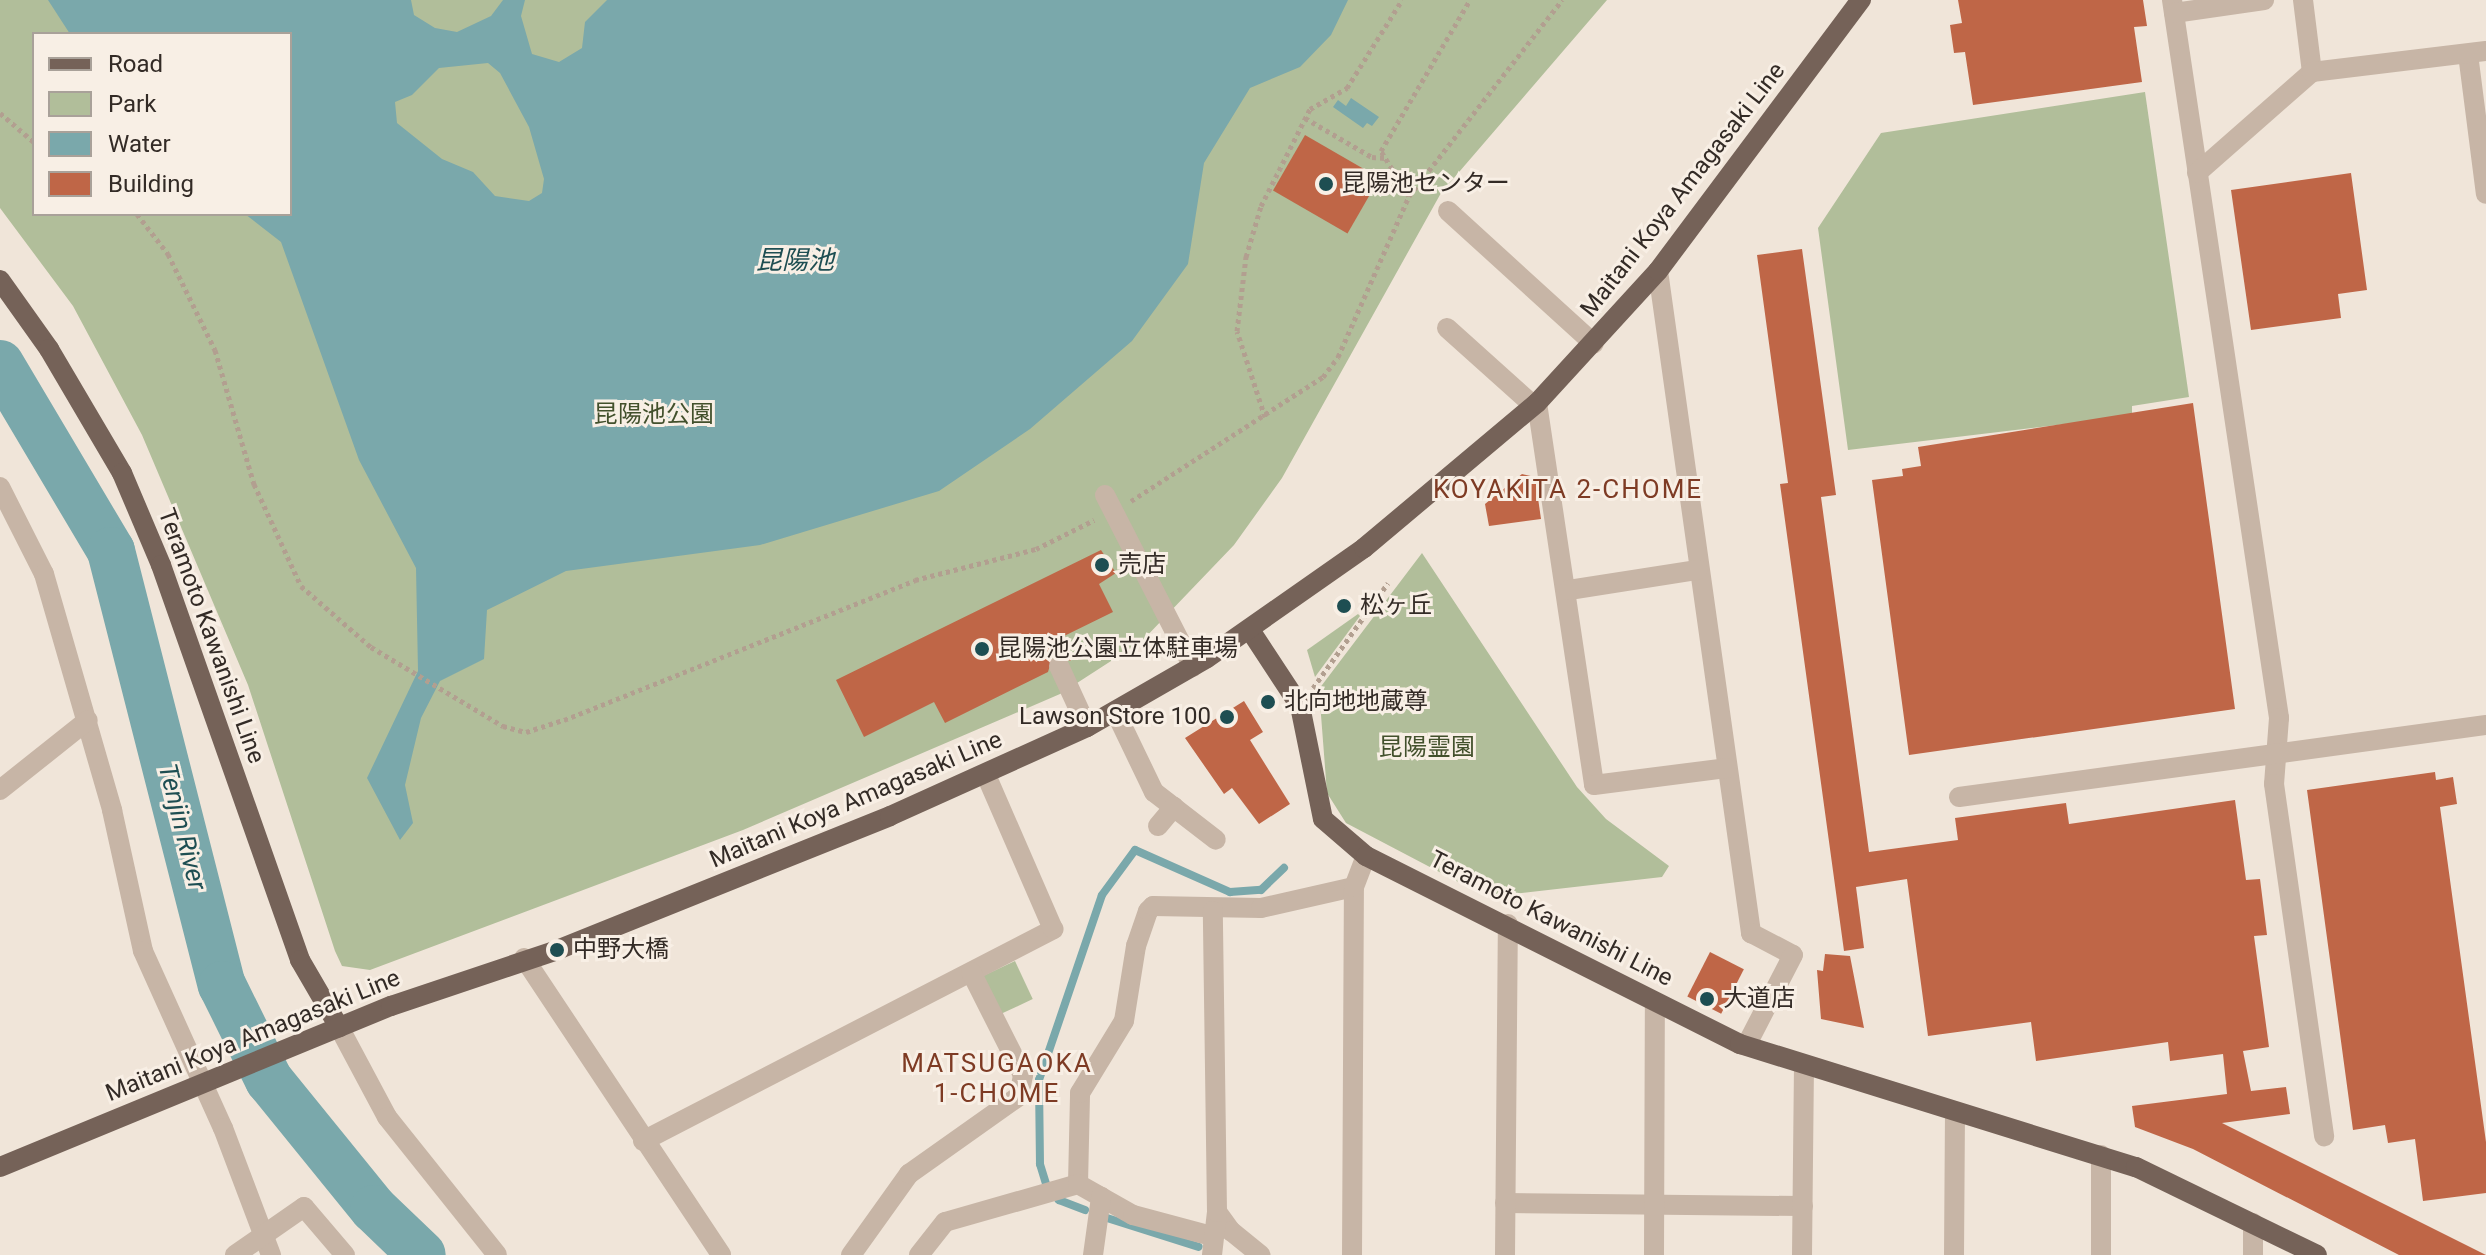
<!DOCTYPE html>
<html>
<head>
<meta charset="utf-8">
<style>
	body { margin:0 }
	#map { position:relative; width:2486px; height:1255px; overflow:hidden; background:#f0e5d9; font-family:Roboto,"Noto Sans JP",sans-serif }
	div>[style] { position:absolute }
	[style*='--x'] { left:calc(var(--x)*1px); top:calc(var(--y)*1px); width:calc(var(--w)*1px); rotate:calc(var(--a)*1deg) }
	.green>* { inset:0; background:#b1be9a; transform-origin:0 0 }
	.water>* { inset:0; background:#7aa8ab }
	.stream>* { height:8px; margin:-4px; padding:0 4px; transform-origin:4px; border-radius:4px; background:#7aa8ab }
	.river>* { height:48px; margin:-24px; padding:0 24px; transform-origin:24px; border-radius:24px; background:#7aa8ab }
	.building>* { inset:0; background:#bf6647; transform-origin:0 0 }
	.path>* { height:5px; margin-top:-2.5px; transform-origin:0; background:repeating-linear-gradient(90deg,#b29f90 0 4px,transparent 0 8px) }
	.minor>* { height:20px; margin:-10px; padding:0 10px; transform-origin:10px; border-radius:10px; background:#c7b5a6 }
	.major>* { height:20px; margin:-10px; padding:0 10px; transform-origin:10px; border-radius:10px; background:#756258 }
	.dots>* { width:22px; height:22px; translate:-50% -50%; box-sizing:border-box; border:4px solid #f8efe5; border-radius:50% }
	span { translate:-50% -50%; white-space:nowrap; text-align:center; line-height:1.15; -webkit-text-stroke:6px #f8efe5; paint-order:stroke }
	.poi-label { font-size:24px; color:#332b26 }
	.left { translate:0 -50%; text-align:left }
	.right { translate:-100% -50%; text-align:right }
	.street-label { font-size:24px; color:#332b26 }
	.park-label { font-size:24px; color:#42502c }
	.water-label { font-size:26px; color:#1e4e52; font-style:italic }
	.neighbourhood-label { font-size:26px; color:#7e3b24; letter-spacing:2px }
	.legend { position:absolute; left:32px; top:32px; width:260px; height:184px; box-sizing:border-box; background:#f8efe5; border:2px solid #a9a199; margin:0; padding:10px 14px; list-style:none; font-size:24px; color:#332b26 }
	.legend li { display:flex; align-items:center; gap:16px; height:40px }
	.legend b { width:40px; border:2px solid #a9a199 }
</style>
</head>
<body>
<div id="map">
	<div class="green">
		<i style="clip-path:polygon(evenodd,0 0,1607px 0,1441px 193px,1282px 478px,1234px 545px,1142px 641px,1060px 694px,743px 830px,370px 970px,342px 966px,335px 951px,248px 685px,142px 435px,73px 306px,0 208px,0 0,34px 34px,290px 34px,290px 214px,34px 214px,34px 34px)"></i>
		<i style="clip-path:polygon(2145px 92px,2189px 397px,2132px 406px,2132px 416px,1848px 450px,1818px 228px,1881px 133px)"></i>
		<i style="clip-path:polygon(1422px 553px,1577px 787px,1606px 819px,1669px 866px,1662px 877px,1487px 897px,1346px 823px,1327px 793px,1319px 689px)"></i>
		<i style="clip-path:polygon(1358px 614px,1360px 616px,1315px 677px,1307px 650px)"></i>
		<i style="left:1015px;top:961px;width:42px;height:36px;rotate:65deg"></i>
	</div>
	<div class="water">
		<i style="clip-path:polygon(evenodd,48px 0,411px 0,414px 15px,435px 28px,457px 32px,491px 16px,503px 0,525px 0,521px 16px,532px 54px,559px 62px,582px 48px,585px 22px,607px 0,1348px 0,1331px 35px,1300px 67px,1250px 88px,1204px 163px,1188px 264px,1132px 341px,1030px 429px,939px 491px,760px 545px,566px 571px,487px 610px,484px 659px,440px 681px,421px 718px,405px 785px,413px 823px,400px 840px,367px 778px,418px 671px,416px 568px,359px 460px,281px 242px,245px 214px,290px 214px,290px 34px,70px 34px,48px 0,488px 63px,500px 73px,529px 127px,544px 179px,542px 193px,529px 201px,495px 196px,473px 172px,442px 159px,397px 123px,395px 102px,412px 95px,439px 68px,488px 63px)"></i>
		<i style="clip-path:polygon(1351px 98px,1379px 117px,1372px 126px,1367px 123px,1363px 128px,1333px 107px,1338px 100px,1346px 106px)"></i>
	</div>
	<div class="stream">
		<i style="--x:1085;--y:1210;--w:28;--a:-159"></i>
		<i style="--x:1059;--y:1200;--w:18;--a:-133"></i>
		<i style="--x:1047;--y:1187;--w:24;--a:-107"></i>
		<i style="--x:1040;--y:1164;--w:84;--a:-90.7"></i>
		<i style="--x:1039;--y:1080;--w:195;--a:-71.2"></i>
		<i style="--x:1102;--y:895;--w:56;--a:-53.7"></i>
		<i style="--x:1135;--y:850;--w:104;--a:23.9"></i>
		<i style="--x:1230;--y:892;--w:31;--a:-4"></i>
		<i style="--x:1261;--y:890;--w:32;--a:-44"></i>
		<i style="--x:1107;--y:1218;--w:96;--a:17.5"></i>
	</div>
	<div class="river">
		<i style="--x:0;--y:364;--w:217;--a:59.3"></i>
		<i style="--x:111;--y:551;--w:448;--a:75.7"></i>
		<i style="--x:222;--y:985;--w:106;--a:63.7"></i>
		<i style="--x:269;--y:1080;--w:166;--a:50.9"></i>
		<i style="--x:374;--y:1209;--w:66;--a:43.8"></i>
	</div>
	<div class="building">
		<i style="clip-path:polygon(1958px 0,2143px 0,2147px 26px,2134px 27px,2142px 82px,1973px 105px,1965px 52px,1954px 53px,1950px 25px,1962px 23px)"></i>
		<i style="left:1305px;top:135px;width:86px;height:64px;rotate:30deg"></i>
		<i style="clip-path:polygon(2351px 173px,2367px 290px,2338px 294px,2341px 318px,2251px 330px,2231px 190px)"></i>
		<i style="clip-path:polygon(1802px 249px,1836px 495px,1821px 497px,1869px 852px,1958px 840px,1955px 818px,2066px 803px,2069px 824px,2235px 800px,2246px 880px,2260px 879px,2267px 935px,2254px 936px,2269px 1047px,2243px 1051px,2251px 1091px,2286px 1087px,2290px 1114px,2222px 1123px,2486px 1255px,2399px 1255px,2193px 1149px,2135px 1127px,2132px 1106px,2227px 1094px,2223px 1054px,2170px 1061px,2168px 1042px,2036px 1061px,2031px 1022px,1928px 1036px,1907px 879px,1856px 887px,1864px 948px,1844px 951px,1780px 484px,1788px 483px,1757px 255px)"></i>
		<i style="clip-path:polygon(2193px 403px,2235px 709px,1909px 755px,1872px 480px,1903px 476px,1902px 469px,1921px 466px,1918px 447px)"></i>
		<i style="clip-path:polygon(1522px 474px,1535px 477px,1541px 519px,1489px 526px,1485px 504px)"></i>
		<i style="clip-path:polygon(1101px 550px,1116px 573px,1099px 584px,1113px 612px,1060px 638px,1071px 661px,1053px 655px,1048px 672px,945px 723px,934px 702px,864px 737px,836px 680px)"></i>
		<i style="clip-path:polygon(1244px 701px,1263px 732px,1250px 740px,1290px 804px,1259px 824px,1232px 788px,1224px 794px,1185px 738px)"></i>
		<i style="clip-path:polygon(2435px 772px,2436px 780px,2453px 777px,2457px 804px,2440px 807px,2486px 1142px,2486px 1193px,2423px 1201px,2415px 1139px,2388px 1143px,2385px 1125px,2353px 1130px,2307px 790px)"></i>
		<i style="left:1710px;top:952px;width:38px;height:50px;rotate:27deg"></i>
		<i style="clip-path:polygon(1825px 954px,1850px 956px,1864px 1028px,1821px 1019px,1817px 970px,1823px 971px)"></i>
	</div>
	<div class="path">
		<i style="--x:0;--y:113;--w:45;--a:40.5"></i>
		<i style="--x:1305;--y:118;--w:78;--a:30.2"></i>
		<i style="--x:1372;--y:157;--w:13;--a:4"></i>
		<i style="--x:1409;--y:196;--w:53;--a:-121.9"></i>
		<i style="--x:1381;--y:151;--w:175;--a:-59.5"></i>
		<i style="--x:137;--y:214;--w:51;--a:52.2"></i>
		<i style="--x:168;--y:254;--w:107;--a:63.9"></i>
		<i style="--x:215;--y:350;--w:140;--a:73.8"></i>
		<i style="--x:254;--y:484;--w:112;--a:65.3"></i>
		<i style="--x:301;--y:586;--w:93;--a:41.1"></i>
		<i style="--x:371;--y:647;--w:154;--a:30.9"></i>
		<i style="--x:503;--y:726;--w:24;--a:15"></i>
		<i style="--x:526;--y:732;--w:40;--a:-18"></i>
		<i style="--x:564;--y:720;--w:378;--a:-21.7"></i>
		<i style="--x:915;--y:580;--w:125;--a:-14.4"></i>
		<i style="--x:1036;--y:549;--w:65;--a:-26.6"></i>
		<i style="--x:1265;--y:417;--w:90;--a:-108"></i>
		<i style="--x:1237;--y:331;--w:75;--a:-83.1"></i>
		<i style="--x:1246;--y:257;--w:53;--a:-73.6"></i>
		<i style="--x:1261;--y:206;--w:109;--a:-63.2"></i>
		<i style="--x:1310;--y:109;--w:43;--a:-29.6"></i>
		<i style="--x:1347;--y:88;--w:104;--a:-58"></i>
		<i style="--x:1131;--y:501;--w:229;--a:-32.9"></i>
		<i style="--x:1323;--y:377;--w:25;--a:-53"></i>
		<i style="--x:1338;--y:357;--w:176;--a:-66.2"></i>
		<i style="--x:1409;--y:196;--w:249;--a:-52"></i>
		<i style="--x:1313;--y:688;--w:129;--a:-54.5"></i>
	</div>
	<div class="minor">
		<i style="--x:2172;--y:0;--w:726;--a:81.52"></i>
		<i style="--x:2279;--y:718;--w:66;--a:94.3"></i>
		<i style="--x:2274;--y:784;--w:356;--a:81.9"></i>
		<i style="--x:2303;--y:0;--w:73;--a:82.9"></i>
		<i style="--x:2174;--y:13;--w:91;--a:-8.2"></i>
		<i style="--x:2468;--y:54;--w:141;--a:82.7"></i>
		<i style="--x:2197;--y:173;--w:153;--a:-41.3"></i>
		<i style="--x:2312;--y:72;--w:175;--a:-6.9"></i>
		<i style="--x:1448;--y:211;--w:197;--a:42.3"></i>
		<i style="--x:1658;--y:271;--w:669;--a:82"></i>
		<i style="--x:1751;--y:933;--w:47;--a:27.6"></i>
		<i style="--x:1793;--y:955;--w:102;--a:117.3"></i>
		<i style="--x:1447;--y:328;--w:117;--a:41.9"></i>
		<i style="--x:1537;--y:403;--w:386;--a:81.5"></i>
		<i style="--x:1594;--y:785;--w:133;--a:-7.3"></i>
		<i style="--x:0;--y:487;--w:97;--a:63.2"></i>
		<i style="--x:44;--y:574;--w:246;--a:73.9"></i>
		<i style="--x:112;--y:810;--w:144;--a:77.6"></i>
		<i style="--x:143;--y:951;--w:194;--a:65.7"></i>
		<i style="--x:223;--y:1128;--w:136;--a:69.3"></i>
		<i style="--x:1105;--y:495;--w:193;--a:62.9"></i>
		<i style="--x:1569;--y:590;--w:130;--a:-8.9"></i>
		<i style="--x:1059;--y:666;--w:67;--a:65.3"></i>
		<i style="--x:1115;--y:711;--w:90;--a:64.3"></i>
		<i style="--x:1154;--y:792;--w:78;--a:37.7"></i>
		<i style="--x:0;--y:790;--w:112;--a:-38.5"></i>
		<i style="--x:1959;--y:797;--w:532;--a:-7.78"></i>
		<i style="--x:1158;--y:826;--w:25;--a:-50"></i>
		<i style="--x:524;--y:958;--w:356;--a:56.4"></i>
		<i style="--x:339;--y:1027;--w:102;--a:61.9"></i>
		<i style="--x:387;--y:1117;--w:176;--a:51.4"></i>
		<i style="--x:643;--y:1141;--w:462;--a:-27.3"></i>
		<i style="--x:1053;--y:929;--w:168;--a:-113.5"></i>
		<i style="--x:2101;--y:1155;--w:100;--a:90"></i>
		<i style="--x:1078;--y:1184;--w:91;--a:-88.7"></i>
		<i style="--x:1080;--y:1093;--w:84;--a:-58.6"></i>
		<i style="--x:1124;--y:1021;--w:76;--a:-80.9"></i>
		<i style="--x:1136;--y:946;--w:37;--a:-71"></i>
		<i style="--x:1148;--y:911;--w:7;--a:-45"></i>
		<i style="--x:1153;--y:906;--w:108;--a:1.1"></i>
		<i style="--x:1261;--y:908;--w:95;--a:-12.7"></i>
		<i style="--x:1505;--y:1203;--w:298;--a:0.6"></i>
		<i style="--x:1217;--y:1212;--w:24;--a:54"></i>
		<i style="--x:1231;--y:1231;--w:38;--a:39"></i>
		<i style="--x:235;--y:1255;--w:84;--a:-34.8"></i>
		<i style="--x:304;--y:1207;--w:63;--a:49.5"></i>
		<i style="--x:851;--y:1255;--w:100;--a:-54.4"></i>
		<i style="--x:909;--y:1174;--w:135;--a:-35.3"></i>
		<i style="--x:1019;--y:1096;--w:21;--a:-79"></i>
		<i style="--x:1023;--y:1075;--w:115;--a:-116.8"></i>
		<i style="--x:919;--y:1255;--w:42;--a:-51.8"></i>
		<i style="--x:945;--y:1222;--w:138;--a:-15.9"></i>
		<i style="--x:1078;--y:1184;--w:63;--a:29.4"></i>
		<i style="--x:1133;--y:1215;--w:82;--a:14.9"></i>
		<i style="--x:1093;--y:1255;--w:59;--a:-82.1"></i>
		<i style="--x:1212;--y:1255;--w:43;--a:-83.4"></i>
		<i style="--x:1217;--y:1212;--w:301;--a:-90.8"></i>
		<i style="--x:1352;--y:1255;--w:368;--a:-89.7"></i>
		<i style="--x:1354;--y:887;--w:33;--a:-69"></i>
		<i style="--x:1505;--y:1255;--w:331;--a:-89.5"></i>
		<i style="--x:1654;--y:1255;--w:253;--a:-89.8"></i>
		<i style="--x:1802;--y:1255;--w:188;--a:-89.4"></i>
		<i style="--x:1954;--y:1255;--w:141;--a:-89.6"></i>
		<i style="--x:2253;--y:1255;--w:32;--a:-90"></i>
	</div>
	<div class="major">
		<i style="--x:0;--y:280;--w:85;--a:54.6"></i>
		<i style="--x:49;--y:349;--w:144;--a:59.5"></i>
		<i style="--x:122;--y:473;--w:100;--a:67"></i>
		<i style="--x:161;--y:565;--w:419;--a:70.6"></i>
		<i style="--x:300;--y:960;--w:78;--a:59.8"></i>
		<i style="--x:1250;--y:630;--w:91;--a:56.7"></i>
		<i style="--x:1300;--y:706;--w:115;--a:78.5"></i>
		<i style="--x:1323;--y:819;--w:57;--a:40.7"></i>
		<i style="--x:1366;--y:856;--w:419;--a:26.7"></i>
		<i style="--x:1740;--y:1044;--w:415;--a:17.3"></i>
		<i style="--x:2136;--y:1167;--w:201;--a:25.9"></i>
		<i style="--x:0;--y:1167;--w:423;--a:-22.4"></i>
		<i style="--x:391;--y:1006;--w:175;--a:-18.6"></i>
		<i style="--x:557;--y:950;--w:359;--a:-21.9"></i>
		<i style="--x:890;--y:816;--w:216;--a:-24.3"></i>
		<i style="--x:1087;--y:727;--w:138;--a:-29.9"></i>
		<i style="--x:1207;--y:658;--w:192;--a:-35"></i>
		<i style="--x:1364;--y:548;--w:226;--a:-40"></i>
		<i style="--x:1537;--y:403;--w:179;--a:-47.5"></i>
		<i style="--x:1658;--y:271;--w:339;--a:-53.2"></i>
	</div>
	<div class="dots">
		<i style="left:1326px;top:184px;background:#1e4e52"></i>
		<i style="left:1102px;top:565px;background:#1e4e52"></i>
		<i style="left:1344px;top:606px;background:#1e4e52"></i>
		<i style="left:982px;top:649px;background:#1e4e52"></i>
		<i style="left:1268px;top:702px;background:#1e4e52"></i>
		<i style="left:1227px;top:717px;background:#1e4e52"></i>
		<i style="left:557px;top:950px;background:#1e4e52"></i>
		<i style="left:1707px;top:999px;background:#1e4e52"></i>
	</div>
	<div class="poi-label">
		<span class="left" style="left:1342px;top:184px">昆陽池センター</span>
		<span class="left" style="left:1118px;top:565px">売店</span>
		<span class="left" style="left:1360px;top:606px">松ヶ丘</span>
		<span class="left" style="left:998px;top:649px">昆陽池公園立体駐車場</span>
		<span class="left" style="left:1284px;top:702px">北向地地蔵尊</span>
		<span class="right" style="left:1211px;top:717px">Lawson Store 100</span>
		<span class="left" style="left:573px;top:950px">中野大橋</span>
		<span class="left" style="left:1723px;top:999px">大道店</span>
	</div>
	<div class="street-label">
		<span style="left:1683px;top:190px;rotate:-52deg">Maitani Koya Amagasaki Line</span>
		<span style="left:211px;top:636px;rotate:70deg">Teramoto Kawanishi Line</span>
		<span style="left:856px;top:800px;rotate:-23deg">Maitani Koya Amagasaki Line</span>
		<span style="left:1551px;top:919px;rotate:27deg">Teramoto Kawanishi Line</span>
		<span style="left:253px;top:1036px;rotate:-22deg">Maitani Koya Amagasaki Line</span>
	</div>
	<div class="park-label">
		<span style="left:654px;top:415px">昆陽池公園</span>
		<span style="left:1427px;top:748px">昆陽霊園</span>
	</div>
	<div class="water-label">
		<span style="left:795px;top:261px">昆陽池</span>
		<span style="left:182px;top:827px;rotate:76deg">Tenjin River</span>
	</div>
	<div class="neighbourhood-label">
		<span style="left:1568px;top:490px">KOYAKITA 2-CHOME</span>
		<span style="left:997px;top:1079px">MATSUGAOKA<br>1-CHOME</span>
	</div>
	<ul class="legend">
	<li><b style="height:10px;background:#756258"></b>Road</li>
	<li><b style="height:22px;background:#b1be9a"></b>Park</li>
	<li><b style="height:22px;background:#7aa8ab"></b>Water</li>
	<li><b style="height:22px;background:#bf6647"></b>Building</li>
	</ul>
</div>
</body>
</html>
